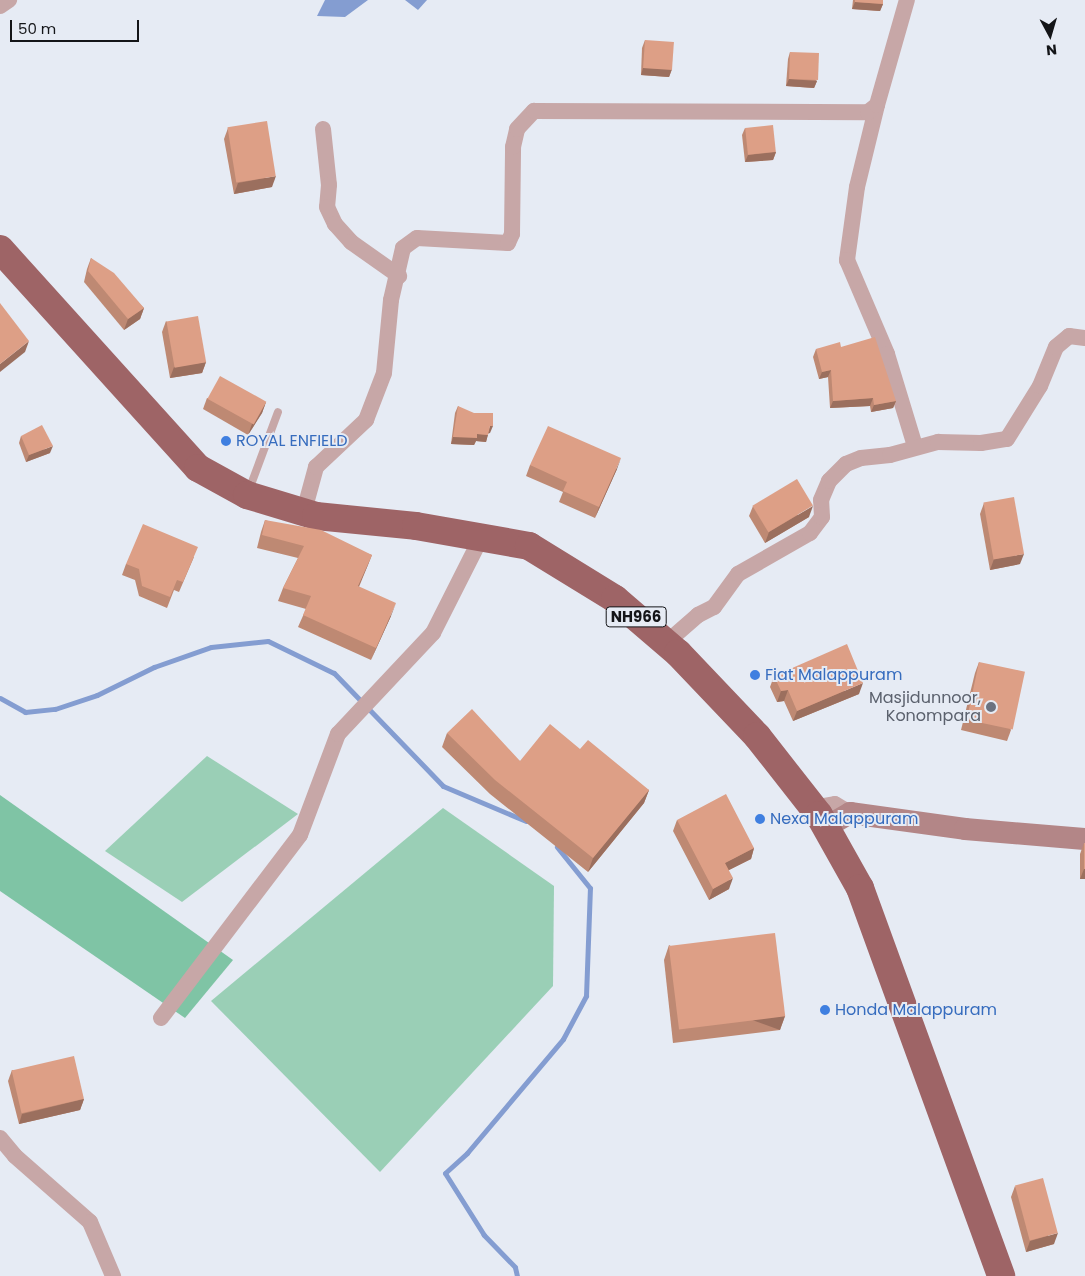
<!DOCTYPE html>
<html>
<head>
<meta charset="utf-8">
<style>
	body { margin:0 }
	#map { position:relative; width:1085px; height:1276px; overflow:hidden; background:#e6ebf4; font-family:Poppins,sans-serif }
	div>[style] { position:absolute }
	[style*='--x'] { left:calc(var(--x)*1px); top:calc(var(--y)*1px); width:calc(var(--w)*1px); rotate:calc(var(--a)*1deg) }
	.green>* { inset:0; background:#9acfb6 }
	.forest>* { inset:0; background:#7fc4a5 }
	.water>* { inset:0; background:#849dd1 }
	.stream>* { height:5px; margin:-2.5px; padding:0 2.5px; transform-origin:2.5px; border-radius:2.5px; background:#849dd1 }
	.service>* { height:8px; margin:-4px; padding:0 4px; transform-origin:4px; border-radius:4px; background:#c7a7a7 }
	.minor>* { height:16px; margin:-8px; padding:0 8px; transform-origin:8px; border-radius:8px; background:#c7a7a7 }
	.secondary>* { height:22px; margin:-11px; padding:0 11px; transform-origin:11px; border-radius:11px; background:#b38687 }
	.trunk>* { height:28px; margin:-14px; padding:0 14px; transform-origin:14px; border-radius:14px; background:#9e6466 }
	.wall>* { inset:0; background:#be8973 }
	.shaded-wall>* { inset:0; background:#9b6f5e; transform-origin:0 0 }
	.building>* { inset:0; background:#dd9f86; transform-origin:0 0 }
	.dots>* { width:14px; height:14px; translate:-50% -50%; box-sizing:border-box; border:2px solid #e6ebf4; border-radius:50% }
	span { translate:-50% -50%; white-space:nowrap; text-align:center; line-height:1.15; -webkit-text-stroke:4px #e6ebf4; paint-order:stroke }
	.shield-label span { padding:1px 4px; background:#e6ebf4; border:1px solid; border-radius:4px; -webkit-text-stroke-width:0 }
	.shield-label { font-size:15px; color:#141518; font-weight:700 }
	.shop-label { font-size:16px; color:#366cbe }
	.left { translate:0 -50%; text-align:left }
	.worship-label { font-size:16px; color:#5b616d }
	.right { translate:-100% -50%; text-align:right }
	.north { position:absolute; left:1025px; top:10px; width:50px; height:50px; -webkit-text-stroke:4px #e6ebf4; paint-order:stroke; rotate:174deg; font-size:14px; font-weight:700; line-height:20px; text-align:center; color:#141518 }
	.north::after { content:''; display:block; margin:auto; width:18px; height:22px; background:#141518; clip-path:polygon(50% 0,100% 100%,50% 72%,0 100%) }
	.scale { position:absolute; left:10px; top:20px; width:129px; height:22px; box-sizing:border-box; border:2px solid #141518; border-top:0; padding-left:6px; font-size:15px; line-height:18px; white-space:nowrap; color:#141518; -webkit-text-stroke:4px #e6ebf4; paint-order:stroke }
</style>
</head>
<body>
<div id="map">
	<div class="green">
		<i style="clip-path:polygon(207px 756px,298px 814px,182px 902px,105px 851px)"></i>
		<i style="clip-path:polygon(443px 808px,554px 886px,553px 986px,380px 1172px,211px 1001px)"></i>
	</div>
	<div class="forest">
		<i style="clip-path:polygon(0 795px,233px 960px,185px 1018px,0 891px)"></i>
	</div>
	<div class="water">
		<i style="clip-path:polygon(325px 0,368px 0,345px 17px,317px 16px)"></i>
		<i style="clip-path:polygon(405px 0,427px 0,418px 10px)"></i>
	</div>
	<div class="stream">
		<i style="--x:0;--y:698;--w:29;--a:29"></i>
		<i style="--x:25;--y:712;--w:30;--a:-6"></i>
		<i style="--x:55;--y:709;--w:44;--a:-18.4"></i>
		<i style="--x:97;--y:695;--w:64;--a:-26.2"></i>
		<i style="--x:154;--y:667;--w:60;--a:-19.3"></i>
		<i style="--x:211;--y:647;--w:57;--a:-6"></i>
		<i style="--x:268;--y:641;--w:73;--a:25.9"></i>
		<i style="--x:334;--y:673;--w:157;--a:46"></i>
		<i style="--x:443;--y:786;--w:90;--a:22.9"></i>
		<i style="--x:517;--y:1276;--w:9;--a:-103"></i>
		<i style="--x:515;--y:1267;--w:45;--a:-134.1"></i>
		<i style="--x:484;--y:1235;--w:73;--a:-122.2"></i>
		<i style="--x:445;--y:1173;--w:30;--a:-42"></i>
		<i style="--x:467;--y:1153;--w:149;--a:-49.9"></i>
		<i style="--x:563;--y:1039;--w:49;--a:-61.9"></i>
		<i style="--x:586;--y:996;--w:108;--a:-87.9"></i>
		<i style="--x:590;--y:888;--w:53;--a:-128.8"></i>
	</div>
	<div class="service">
		<i style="--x:249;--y:490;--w:83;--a:-69.6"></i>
	</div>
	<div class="minor">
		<i style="--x:0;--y:6;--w:11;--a:-34"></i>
		<i style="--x:877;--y:105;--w:84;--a:103.7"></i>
		<i style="--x:857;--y:187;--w:74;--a:97.8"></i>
		<i style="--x:847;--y:260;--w:102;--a:66.9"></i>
		<i style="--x:887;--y:354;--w:96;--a:73.1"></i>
		<i style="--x:323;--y:129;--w:56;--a:83.9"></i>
		<i style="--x:329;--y:185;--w:22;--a:95"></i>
		<i style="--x:327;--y:207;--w:19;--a:65"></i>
		<i style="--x:335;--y:224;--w:24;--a:48"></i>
		<i style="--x:351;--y:242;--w:59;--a:35.3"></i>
		<i style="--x:304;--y:511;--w:46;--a:-74.7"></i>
		<i style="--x:316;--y:467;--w:69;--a:-43.2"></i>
		<i style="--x:366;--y:420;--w:50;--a:-69"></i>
		<i style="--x:384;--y:373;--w:73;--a:-84.5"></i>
		<i style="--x:391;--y:300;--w:53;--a:-77"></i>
		<i style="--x:403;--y:248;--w:17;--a:-36"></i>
		<i style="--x:417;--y:238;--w:91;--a:3.1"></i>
		<i style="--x:508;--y:243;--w:10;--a:-66"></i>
		<i style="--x:512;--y:234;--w:87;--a:-89.3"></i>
		<i style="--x:513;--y:147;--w:18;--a:-77"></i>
		<i style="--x:517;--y:129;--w:25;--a:-47"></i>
		<i style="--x:534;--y:111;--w:334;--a:0.2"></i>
		<i style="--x:868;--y:112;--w:11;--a:-38"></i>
		<i style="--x:877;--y:105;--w:109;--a:-74.1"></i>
		<i style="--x:666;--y:643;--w:43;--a:-41.2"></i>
		<i style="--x:698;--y:615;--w:18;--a:-27"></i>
		<i style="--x:714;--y:607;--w:41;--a:-54"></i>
		<i style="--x:738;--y:574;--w:83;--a:-29.7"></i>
		<i style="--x:810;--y:533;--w:20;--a:-53"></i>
		<i style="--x:822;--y:517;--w:17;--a:-93"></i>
		<i style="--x:821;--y:500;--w:21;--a:-67"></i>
		<i style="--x:829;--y:481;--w:24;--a:-45"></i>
		<i style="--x:846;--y:464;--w:16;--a:-22"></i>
		<i style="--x:861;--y:458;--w:29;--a:-6"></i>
		<i style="--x:890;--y:455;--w:50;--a:-15.2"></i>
		<i style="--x:938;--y:442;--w:43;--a:1.3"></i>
		<i style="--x:981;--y:443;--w:26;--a:-9"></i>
		<i style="--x:1007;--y:439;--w:62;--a:-58.1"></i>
		<i style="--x:1040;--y:386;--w:42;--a:-67.7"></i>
		<i style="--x:1056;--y:347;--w:17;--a:-40"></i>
		<i style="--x:1069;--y:336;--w:16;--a:7"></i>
		<i style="--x:813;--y:808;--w:22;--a:-10"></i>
		<i style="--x:835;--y:804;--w:17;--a:31"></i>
		<i style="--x:161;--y:1018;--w:230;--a:-52.8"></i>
		<i style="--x:300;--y:835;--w:108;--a:-69.4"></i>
		<i style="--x:338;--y:734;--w:139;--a:-46.8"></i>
		<i style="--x:433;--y:633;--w:106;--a:-63.2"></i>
		<i style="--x:0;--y:1138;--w:23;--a:50"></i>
		<i style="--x:15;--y:1156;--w:100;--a:41.3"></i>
		<i style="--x:90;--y:1222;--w:59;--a:66.9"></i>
	</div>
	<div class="secondary">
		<i style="--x:826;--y:827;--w:28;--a:-30"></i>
		<i style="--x:850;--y:813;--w:116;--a:7.9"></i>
		<i style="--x:965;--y:829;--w:120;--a:4.8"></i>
	</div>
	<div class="trunk">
		<i style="--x:0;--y:249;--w:295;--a:47.9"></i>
		<i style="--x:198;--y:468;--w:56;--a:28.9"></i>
		<i style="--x:247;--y:495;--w:72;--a:16.9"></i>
		<i style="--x:316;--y:516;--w:100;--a:5.7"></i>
		<i style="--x:416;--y:526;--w:115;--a:10"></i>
		<i style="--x:529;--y:546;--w:101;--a:31.6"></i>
		<i style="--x:615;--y:599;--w:83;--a:40.6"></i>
		<i style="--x:678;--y:653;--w:115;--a:46.4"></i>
		<i style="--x:757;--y:736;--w:100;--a:51.9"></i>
		<i style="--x:819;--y:815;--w:84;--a:60.7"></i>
		<i style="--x:860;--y:888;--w:413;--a:70"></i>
	</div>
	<div class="wall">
		<i style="clip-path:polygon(853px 0,883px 0,883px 4px,880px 11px,852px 9px)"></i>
		<i style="clip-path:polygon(645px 40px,672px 69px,669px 77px,641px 75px,642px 48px)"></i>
		<i style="clip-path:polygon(790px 52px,817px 81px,814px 88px,786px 86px,788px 59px)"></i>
		<i style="clip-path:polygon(228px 128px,272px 187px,234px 194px,224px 139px)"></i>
		<i style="clip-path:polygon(745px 128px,776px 152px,773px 160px,745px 162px,742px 135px)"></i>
		<i style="clip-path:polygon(91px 258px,144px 308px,140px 319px,124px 330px,84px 282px,87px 269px)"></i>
		<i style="clip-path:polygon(166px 321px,206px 362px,202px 373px,170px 378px,162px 332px)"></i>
		<i style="clip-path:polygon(841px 347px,896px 401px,893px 408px,871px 412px,870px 406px,830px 408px,828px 377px,819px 379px,813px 357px,816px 349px)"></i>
		<i style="clip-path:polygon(207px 398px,266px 402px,262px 413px,248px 435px,203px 409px)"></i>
		<i style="clip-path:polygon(458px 406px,490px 433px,488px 433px,486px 442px,476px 441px,474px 445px,451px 444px,455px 413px)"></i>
		<i style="clip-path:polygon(21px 436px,50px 453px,26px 462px,19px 443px)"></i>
		<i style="clip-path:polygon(530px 465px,617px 469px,595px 518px,559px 502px,563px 492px,526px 476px)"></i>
		<i style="clip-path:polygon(984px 503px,1020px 564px,990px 570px,980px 514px)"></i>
		<i style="clip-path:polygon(753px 506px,809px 517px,765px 543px,749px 516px)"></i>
		<i style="clip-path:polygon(265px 520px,372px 555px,359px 587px,391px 616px,371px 660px,298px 627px,306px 609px,278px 601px,283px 588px,298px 558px,257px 548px,261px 532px)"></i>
		<i style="clip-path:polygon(194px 557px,179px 592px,174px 590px,167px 608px,139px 596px,135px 580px,122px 575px,126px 564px)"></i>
		<i style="clip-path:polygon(979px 662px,1011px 730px,1007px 741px,961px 730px,975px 673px)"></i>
		<i style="clip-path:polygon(774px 676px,859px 694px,793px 721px,784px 701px,777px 702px,770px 687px)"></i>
		<i style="clip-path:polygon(447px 733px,520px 761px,580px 749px,649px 790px,644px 803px,588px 872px,490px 794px,442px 747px)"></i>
		<i style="clip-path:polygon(677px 820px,754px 848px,751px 859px,729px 870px,729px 889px,709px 900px,673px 831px)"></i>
		<i style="clip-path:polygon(1084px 843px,1085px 843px,1085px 879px,1080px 879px,1080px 854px)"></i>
		<i style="clip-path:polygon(669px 945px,785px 1016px,780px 1030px,673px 1043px,664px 960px)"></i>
		<i style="clip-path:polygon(12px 1070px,84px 1099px,80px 1110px,19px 1124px,8px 1081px)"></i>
		<i style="clip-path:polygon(1015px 1186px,1054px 1244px,1026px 1252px,1011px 1197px)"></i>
	</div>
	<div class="shaded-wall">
		<i style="clip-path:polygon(855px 2px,883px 4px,880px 11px,852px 9px)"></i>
		<i style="clip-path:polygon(643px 68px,672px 69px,669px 77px,641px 75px)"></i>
		<i style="clip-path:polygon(789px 79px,817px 81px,814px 88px,786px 86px)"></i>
		<i style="clip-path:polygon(776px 152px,773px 160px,745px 162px,748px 155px)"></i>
		<i style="clip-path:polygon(276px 176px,272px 187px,234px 194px,238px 183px)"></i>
		<i style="clip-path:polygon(144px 308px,140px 319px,124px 330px,128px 319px)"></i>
		<i style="clip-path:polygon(29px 341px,25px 352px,0 372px,0 364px)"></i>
		<i style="clip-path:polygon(206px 362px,202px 373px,170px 378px,174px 367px)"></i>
		<i style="clip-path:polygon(831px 370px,828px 377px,819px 379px,822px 372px)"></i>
		<i style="clip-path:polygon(873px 398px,870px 406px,830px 408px,833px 401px)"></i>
		<i style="clip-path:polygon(896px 401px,893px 408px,871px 412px,874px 405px)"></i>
		<i style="clip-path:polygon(266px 402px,262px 413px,248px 435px,252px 424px)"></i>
		<i style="clip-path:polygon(490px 426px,493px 426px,490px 433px,487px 434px)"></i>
		<i style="clip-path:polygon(477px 434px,488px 435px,486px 442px,476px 441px,474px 445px,451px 444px,453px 437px)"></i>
		<i style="clip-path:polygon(53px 446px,50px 453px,26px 462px,29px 455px)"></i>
		<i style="clip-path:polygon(621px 458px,617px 469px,595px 518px,599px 507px)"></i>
		<i style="clip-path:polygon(813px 506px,809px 517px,765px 543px,769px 532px)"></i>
		<i style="clip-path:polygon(1024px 554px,1020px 564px,990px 570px,994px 559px)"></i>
		<i style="clip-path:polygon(372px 555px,367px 567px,353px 599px,358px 586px)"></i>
		<i style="clip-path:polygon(396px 603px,391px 616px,371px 660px,376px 648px)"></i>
		<i style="clip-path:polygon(863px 683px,859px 694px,793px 721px,797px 711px)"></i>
		<i style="clip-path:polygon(788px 690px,784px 701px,777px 702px,781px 691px)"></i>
		<i style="clip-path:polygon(649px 790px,644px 803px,588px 872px,593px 858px)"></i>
		<i style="clip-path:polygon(754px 848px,751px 859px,721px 874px,725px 863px)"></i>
		<i style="clip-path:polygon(1084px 869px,1085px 869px,1085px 879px,1080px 879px)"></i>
		<i style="clip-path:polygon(733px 878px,729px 889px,709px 900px,713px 889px)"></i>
		<i style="left:785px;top:1016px;width:15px;height:107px;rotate:110deg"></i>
		<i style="clip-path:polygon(84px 1099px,80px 1110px,19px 1124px,22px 1114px)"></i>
		<i style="clip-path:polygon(1058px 1233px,1054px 1244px,1026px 1252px,1030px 1241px)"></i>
	</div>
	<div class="building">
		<i style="clip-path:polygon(855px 0,883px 0,883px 4px,855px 2px)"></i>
		<i style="left:645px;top:40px;width:29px;height:28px;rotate:4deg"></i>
		<i style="left:790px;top:52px;width:29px;height:27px;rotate:2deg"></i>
		<i style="left:267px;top:121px;width:56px;height:40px;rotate:81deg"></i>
		<i style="left:773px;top:125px;width:27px;height:28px;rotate:84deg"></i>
		<i style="clip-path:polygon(91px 258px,114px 273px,144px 308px,128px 319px,88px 271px)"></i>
		<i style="clip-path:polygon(0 303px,29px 341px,0 364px)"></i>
		<i style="left:198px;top:316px;width:47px;height:32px;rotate:80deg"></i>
		<i style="clip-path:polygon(875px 337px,896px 401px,874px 405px,873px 398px,833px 401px,831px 370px,822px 372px,816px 349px,840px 342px,841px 347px)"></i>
		<i style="left:220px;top:376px;width:53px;height:26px;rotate:29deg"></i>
		<i style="clip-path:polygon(458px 406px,474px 413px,493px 413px,493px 426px,490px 426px,488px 435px,477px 434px,477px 438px,453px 437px)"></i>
		<i style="clip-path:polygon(42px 425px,53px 446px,29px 455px,21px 436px)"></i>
		<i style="clip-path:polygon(548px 426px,621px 458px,599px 507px,563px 491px,567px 482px,530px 465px)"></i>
		<i style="left:797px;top:479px;width:31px;height:52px;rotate:59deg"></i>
		<i style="left:1014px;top:497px;width:58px;height:31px;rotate:80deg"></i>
		<i style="clip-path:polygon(265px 520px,321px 530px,372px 555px,358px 586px,396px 603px,376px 648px,303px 615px,311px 596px,283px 588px,304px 546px,262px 535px)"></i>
		<i style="clip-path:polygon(143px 524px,198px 547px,183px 582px,177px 580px,170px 597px,142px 586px,139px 569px,126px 564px)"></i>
		<i style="clip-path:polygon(847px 644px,863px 683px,797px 711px,788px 690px,781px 691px,774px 676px)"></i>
		<i style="left:979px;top:662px;width:47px;height:59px;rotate:12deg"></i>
		<i style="clip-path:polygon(472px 709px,520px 761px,550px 724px,580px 749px,588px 740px,649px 790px,593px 858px,495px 780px,447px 733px)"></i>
		<i style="clip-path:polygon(726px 794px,754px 848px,725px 863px,733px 878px,713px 889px,677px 820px)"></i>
		<i style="left:1084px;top:843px;width:1px;height:26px"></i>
		<i style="left:775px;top:933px;width:84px;height:107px;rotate:83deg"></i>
		<i style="left:74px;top:1056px;width:44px;height:64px;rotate:77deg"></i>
		<i style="left:1043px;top:1178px;width:57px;height:29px;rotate:75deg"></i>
	</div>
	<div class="dots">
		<i style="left:226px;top:441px;background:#3f7fe0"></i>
		<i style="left:755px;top:675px;background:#3f7fe0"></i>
		<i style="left:991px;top:707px;background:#6b7280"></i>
		<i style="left:760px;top:819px;background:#3f7fe0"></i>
		<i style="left:825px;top:1010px;background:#3f7fe0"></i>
	</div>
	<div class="shield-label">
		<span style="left:636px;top:617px">NH966</span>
	</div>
	<div class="shop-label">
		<span class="left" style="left:236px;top:441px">ROYAL ENFIELD</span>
		<span class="left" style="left:765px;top:675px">Fiat Malappuram</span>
		<span class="left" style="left:770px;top:819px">Nexa Malappuram</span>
		<span class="left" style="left:835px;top:1010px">Honda Malappuram</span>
	</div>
	<div class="worship-label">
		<span class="right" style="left:981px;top:707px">Masjidunnoor,<br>Konompara</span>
	</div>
	<div class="north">N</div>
	<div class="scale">50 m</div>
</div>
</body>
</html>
